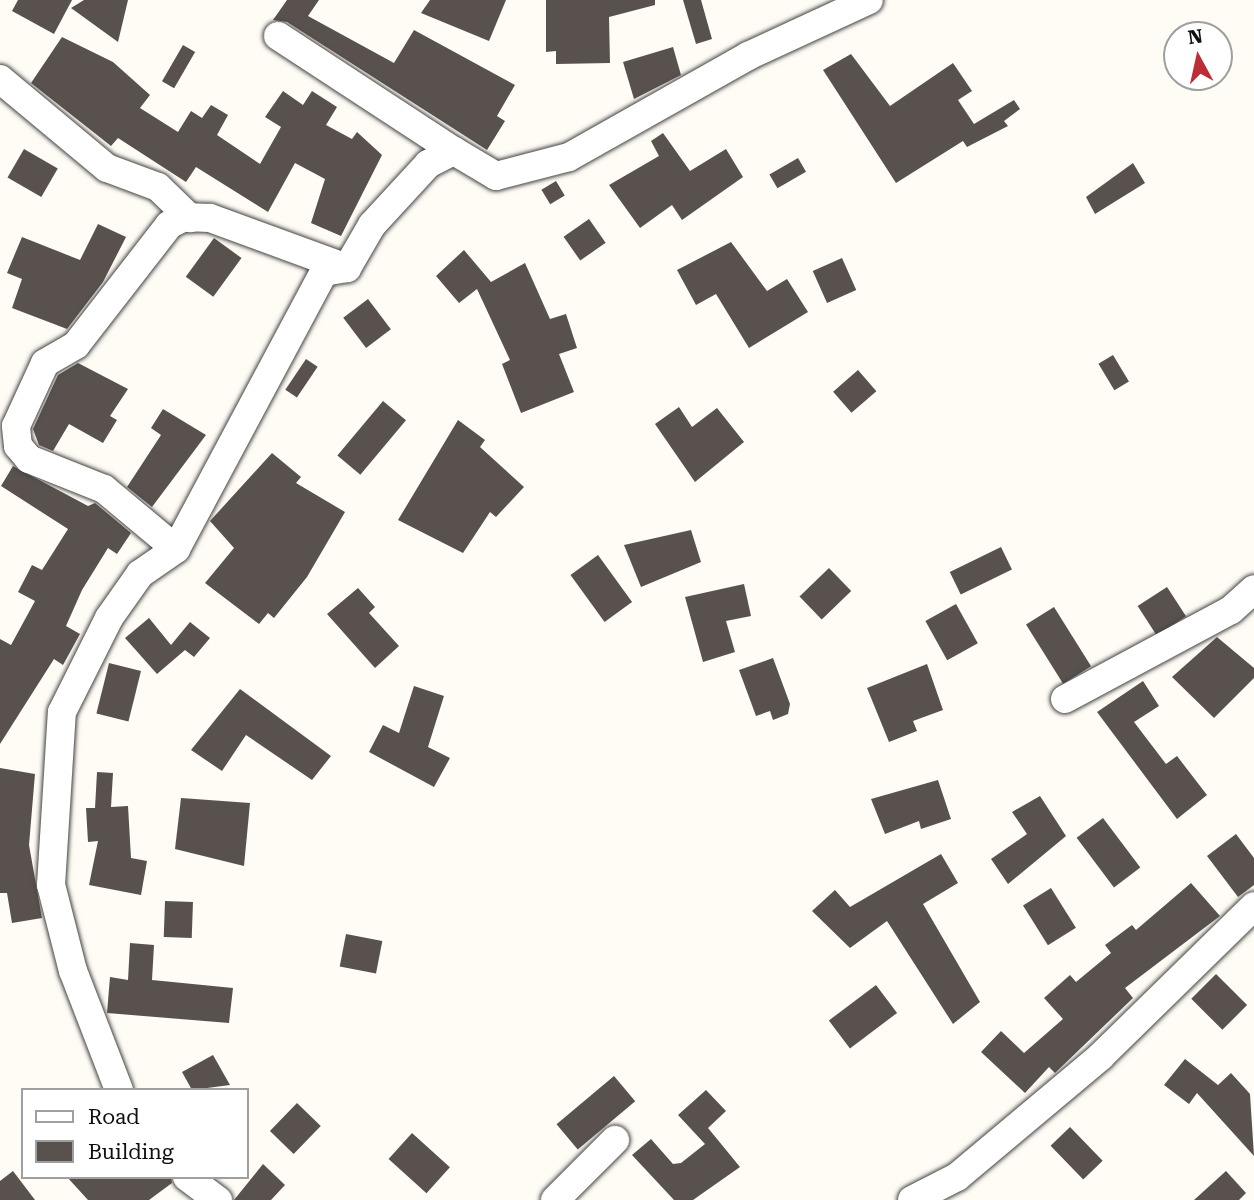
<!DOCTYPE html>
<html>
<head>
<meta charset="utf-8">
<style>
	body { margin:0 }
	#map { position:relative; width:1254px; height:1200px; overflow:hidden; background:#fefcf4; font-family:"Roboto Serif",serif }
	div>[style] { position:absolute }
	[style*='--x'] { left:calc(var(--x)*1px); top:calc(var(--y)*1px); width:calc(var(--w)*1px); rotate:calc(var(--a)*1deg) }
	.building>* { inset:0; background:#59514d; transform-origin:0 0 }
	.roads { filter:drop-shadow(0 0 2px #434343) drop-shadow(0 0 2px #434343) }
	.minor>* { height:28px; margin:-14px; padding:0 14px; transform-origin:14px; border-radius:14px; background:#fff }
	span { translate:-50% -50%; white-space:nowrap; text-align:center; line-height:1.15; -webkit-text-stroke:7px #fff; paint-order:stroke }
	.legend { position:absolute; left:21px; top:1088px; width:228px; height:91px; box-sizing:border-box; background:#fff; border:2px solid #9f9f9f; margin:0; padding:9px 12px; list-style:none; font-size:21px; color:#101010 }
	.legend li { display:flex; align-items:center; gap:14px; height:35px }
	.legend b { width:35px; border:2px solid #9f9f9f }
	.north { position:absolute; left:1163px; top:21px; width:70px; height:70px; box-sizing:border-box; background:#fff; border:2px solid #9f9f9f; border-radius:50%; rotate:352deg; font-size:19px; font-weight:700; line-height:28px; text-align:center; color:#101010 }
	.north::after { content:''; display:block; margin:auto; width:24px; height:32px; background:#bc2d36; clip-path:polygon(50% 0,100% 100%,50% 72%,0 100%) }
</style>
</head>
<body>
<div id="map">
	<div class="building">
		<i style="clip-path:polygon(18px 0,72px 0,54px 34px,12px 11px)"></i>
		<i style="clip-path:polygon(84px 0,128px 0,118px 42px,71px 8px)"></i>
		<i style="clip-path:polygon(287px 0,319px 0,308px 16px,394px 63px,414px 30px,515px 85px,497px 116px,505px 121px,487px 150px,287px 22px,273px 20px)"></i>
		<i style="clip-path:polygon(430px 0,506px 0,489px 41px,421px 13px)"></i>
		<i style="clip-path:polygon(546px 0,655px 0,655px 5px,609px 17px,610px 63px,556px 64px,556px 51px,546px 52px)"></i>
		<i style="clip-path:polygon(683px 0,701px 0,712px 39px,696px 44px)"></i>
		<i style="clip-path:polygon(62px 37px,113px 62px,150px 95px,140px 108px,178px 132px,191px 111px,202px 118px,211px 105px,228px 115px,217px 135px,260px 164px,281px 127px,265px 117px,283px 91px,303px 105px,312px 91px,337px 107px,326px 125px,352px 139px,357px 132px,382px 155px,341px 236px,311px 223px,325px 179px,295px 163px,268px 212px,196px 167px,186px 182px,118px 138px,111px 146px,31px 83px)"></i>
		<i style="left:183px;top:45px;width:14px;height:42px;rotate:30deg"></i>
		<i style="clip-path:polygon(673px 47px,681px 75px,634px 99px,623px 62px)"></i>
		<i style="clip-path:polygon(851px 54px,890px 106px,953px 63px,972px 91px,958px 100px,974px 124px,1014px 100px,1020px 109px,1004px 121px,1008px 126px,967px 147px,963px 141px,896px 183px,823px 70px)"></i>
		<i style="clip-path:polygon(663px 133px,690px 171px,726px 149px,743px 177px,682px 220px,672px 205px,640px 228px,609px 185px,659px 156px,651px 141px)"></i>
		<i style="left:24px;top:149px;width:39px;height:33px;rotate:30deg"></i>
		<i style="left:798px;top:158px;width:16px;height:33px;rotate:60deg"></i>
		<i style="clip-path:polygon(1133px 163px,1145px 183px,1095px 214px,1086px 197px)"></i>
		<i style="left:556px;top:181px;width:17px;height:17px;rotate:59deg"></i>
		<i style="left:589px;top:219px;width:29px;height:31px;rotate:55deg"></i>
		<i style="clip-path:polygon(98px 224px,126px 237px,103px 282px,67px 329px,12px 308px,22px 279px,7px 273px,22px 237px,80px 260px)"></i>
		<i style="left:214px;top:238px;width:34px;height:48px;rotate:36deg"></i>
		<i style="clip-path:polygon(731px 242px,767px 291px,787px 279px,808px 312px,749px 348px,716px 294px,696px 305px,677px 270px)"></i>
		<i style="clip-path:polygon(464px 250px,491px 282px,525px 263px,550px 319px,566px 314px,577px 348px,559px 354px,574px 392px,521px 413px,502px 364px,510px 360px,477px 289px,459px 303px,436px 276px)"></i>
		<i style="left:842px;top:258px;width:35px;height:32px;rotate:66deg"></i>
		<i style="left:368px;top:299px;width:38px;height:31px;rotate:53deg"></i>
		<i style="left:1113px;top:355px;width:31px;height:17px;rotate:59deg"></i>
		<i style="left:306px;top:359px;width:14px;height:37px;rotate:34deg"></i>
		<i style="clip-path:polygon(78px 363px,128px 389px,110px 416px,117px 420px,103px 443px,69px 424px,53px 451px,39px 445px,33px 429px,58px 375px)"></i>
		<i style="left:858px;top:370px;width:28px;height:33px;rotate:49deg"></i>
		<i style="left:383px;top:401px;width:30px;height:71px;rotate:40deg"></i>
		<i style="clip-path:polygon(679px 407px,692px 427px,717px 408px,744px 442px,695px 482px,655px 424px)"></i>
		<i style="clip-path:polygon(163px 409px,206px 435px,152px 507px,127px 487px,161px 435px,151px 428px)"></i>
		<i style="clip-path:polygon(458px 420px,485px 440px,480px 447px,524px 487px,496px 517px,490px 512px,463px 553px,398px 520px)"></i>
		<i style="clip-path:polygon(272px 453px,301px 477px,296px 483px,345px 512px,307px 577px,274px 618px,268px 613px,259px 624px,205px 583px,234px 548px,210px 521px)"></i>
		<i style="clip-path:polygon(13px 466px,88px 506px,95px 503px,131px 533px,117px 554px,108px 548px,82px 590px,66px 626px,80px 634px,63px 665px,54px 659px,0 744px,0 639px,11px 645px,35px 601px,18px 592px,32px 565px,42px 570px,68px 529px,1px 486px)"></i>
		<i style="clip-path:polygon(691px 530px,701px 562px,641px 587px,624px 545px)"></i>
		<i style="left:1001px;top:547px;width:25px;height:57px;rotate:64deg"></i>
		<i style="left:598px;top:555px;width:58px;height:34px;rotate:54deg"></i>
		<i style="left:829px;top:568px;width:32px;height:41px;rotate:46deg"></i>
		<i style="clip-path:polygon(744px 584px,751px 616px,726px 621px,735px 652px,703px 662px,685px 597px)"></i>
		<i style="left:1167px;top:587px;width:35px;height:35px;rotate:57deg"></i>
		<i style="clip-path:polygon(358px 588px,375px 607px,369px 613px,399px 646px,375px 668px,327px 614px)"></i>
		<i style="left:956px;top:604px;width:45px;height:35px;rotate:61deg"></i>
		<i style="left:1054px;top:607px;width:70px;height:33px;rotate:58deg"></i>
		<i style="clip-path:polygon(149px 618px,171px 645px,190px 622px,210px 638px,194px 657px,185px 650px,157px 674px,125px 638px)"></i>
		<i style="clip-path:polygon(1217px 637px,1254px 668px,1254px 678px,1214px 718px,1172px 677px)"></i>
		<i style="clip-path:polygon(773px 658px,790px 704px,788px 714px,773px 720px,770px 711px,756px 716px,739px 670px)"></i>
		<i style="left:109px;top:663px;width:33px;height:52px;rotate:14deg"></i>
		<i style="clip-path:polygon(927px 664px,943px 710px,913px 721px,917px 731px,889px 742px,867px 688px)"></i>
		<i style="clip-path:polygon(1143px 681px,1159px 706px,1134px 722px,1166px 764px,1177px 756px,1207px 795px,1177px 819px,1097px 712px)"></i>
		<i style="clip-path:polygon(414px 686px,444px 696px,428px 747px,450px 758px,434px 787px,369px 752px,383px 725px,399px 733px)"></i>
		<i style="clip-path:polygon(240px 689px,331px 756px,312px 780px,246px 735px,222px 771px,191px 750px)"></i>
		<i style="clip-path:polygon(0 768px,35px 774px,29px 845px,42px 918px,12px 923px,7px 893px,0 893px)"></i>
		<i style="clip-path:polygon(97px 772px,113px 773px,111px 807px,128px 806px,131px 858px,147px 861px,141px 895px,89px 885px,98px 841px,88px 842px,86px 808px,95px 808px)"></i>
		<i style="clip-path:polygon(938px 780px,951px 819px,921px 829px,919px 821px,885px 834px,871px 799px)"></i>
		<i style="clip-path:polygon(1040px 796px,1066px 836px,1008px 884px,991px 859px,1027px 834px,1012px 812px)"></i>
		<i style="clip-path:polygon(181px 798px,250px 803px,244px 866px,175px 849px)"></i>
		<i style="left:1103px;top:818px;width:62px;height:33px;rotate:53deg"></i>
		<i style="clip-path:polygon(1236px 834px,1254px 858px,1254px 885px,1238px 897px,1207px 856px)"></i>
		<i style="clip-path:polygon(941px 854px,958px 883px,923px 904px,980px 1002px,953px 1024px,887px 921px,850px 948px,812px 911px,835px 890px,850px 907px)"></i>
		<i style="clip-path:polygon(1191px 883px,1220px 916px,1125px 988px,1133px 998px,1055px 1073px,1049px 1067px,1025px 1093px,981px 1052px,1001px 1031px,1024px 1053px,1063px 1019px,1044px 998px,1070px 975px,1076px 982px,1111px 953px,1105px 945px,1132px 925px,1136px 930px)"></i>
		<i style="left:1051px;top:888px;width:47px;height:33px;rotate:58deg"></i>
		<i style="left:165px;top:901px;width:28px;height:36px;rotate:2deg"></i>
		<i style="left:346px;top:934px;width:37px;height:33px;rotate:11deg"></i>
		<i style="clip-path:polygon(130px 943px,154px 945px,152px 980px,233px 988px,229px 1023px,107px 1013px,110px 977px,128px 980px)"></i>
		<i style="left:1216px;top:974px;width:44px;height:35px;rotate:45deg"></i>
		<i style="left:876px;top:985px;width:35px;height:59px;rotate:53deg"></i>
		<i style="clip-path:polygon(213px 1055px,230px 1085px,192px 1090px,182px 1072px)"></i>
		<i style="clip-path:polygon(1185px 1059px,1218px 1085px,1231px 1073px,1250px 1094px,1254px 1156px,1197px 1093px,1189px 1104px,1164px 1085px)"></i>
		<i style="left:614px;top:1076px;width:33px;height:75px;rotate:50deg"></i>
		<i style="clip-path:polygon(706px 1090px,726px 1111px,708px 1128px,740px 1167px,693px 1200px,674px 1200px,632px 1155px,651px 1139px,673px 1164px,681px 1163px,705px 1144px,678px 1115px)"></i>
		<i style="left:297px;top:1103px;width:33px;height:39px;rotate:44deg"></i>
		<i style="left:1070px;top:1127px;width:47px;height:27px;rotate:46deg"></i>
		<i style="left:412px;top:1133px;width:51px;height:35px;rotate:42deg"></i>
		<i style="clip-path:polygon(263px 1164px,285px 1185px,271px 1200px,234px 1200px)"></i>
		<i style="clip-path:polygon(13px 1171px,35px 1200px,0 1200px,0 1181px)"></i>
		<i style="clip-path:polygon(1226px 1171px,1246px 1193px,1239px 1200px,1194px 1200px)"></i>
		<i style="clip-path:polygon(67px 1177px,171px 1177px,172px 1183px,149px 1200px,88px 1200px)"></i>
	</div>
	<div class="roads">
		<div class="minor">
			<i style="--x:278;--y:36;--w:210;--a:33.2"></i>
			<i style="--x:0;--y:79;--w:139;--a:39.8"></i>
			<i style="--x:107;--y:168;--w:54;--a:20.4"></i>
			<i style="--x:158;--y:187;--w:45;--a:44.1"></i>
			<i style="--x:176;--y:549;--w:94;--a:-140.2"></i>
			<i style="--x:104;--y:489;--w:81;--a:-158.2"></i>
			<i style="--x:29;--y:459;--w:17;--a:-130"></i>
			<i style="--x:18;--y:446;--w:20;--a:-96"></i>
			<i style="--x:16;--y:426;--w:69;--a:-65.3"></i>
			<i style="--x:45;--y:363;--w:36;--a:-30"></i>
			<i style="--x:76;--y:345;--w:152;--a:-52.2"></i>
			<i style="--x:169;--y:225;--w:17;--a:-28"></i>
			<i style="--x:184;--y:217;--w:26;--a:2"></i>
			<i style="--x:210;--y:218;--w:146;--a:20.1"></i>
			<i style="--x:1065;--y:699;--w:188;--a:-28.2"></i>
			<i style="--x:1231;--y:610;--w:31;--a:-42"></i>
			<i style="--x:119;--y:1090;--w:128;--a:-111.1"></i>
			<i style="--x:73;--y:971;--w:89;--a:-104.3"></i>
			<i style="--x:51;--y:885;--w:173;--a:-86.4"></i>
			<i style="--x:62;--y:712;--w:105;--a:-63.4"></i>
			<i style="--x:109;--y:618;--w:54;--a:-54.8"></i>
			<i style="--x:140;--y:574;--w:44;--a:-34.8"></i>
			<i style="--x:176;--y:549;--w:314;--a:-61.9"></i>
			<i style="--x:324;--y:272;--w:23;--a:-10"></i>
			<i style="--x:347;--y:268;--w:50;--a:-59.8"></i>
			<i style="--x:372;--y:225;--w:83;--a:-47.4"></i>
			<i style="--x:428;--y:164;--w:29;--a:-27"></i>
			<i style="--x:454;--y:151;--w:49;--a:30.8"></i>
			<i style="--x:496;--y:176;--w:75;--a:-14.6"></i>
			<i style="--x:569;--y:157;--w:206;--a:-29.4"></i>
			<i style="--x:748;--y:56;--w:133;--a:-24.8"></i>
			<i style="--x:187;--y:1177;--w:39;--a:37"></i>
			<i style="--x:555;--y:1200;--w:85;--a:-45"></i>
			<i style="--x:912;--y:1200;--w:51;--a:-27.1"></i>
			<i style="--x:957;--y:1177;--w:188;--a:-40"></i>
			<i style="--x:1101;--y:1056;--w:214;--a:-44.4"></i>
		</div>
	</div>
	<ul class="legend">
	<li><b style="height:9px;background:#fff"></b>Road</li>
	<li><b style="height:19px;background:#59514d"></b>Building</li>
	</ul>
	<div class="north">N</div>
</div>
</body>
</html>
